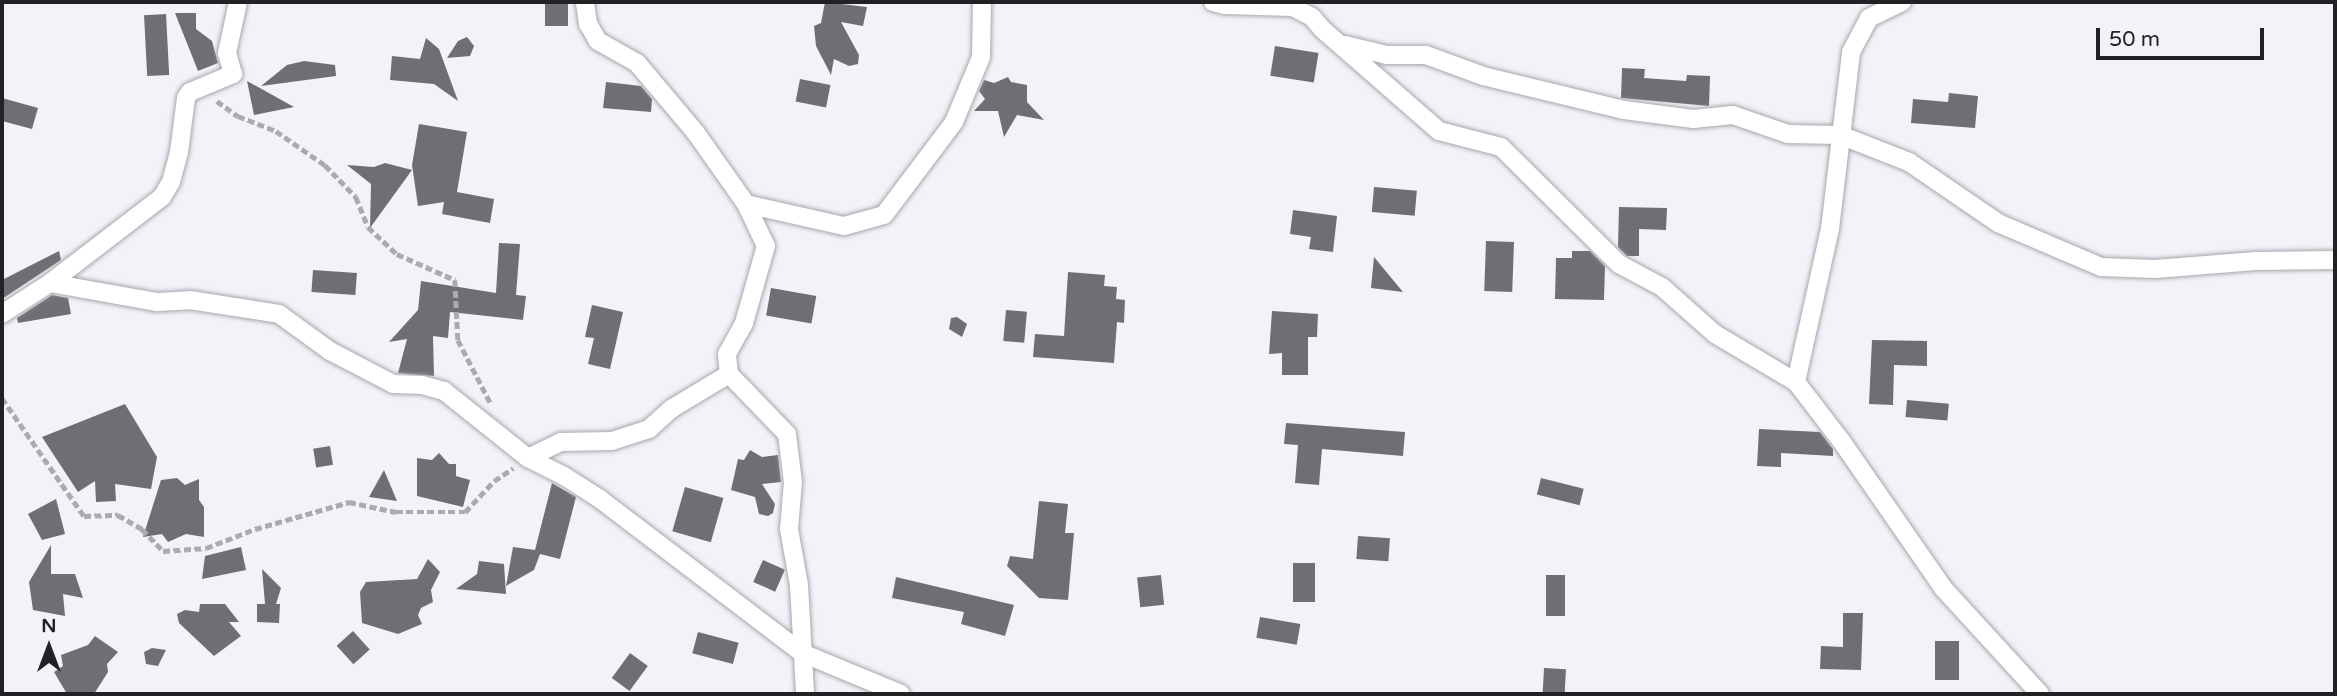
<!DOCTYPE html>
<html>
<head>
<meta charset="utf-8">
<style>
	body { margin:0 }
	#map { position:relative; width:2337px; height:696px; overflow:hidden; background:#f4f2f9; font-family:"Varela Round",sans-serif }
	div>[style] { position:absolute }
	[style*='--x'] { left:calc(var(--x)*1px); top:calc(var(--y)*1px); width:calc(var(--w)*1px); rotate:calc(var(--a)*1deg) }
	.building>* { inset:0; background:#706e74; transform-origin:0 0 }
	.path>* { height:4.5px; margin-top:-2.25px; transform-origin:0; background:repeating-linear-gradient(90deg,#abaaaf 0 7px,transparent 0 10.5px) }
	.roads { filter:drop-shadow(0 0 2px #a8a6ac) drop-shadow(0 0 2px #a8a6ac) }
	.street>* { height:18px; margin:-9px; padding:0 9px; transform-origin:9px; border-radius:9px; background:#fff }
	span { translate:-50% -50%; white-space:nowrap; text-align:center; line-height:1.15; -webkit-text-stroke:5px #f4f2f9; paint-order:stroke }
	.frame { position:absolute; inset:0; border:4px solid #222123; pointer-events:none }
	.north { position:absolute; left:14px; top:612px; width:70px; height:70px; -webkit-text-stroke:5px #f4f2f9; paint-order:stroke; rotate:0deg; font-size:19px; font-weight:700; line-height:28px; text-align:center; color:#222123 }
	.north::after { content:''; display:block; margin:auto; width:24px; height:32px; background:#222123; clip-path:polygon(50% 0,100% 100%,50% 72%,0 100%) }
	.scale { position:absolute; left:2096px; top:28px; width:168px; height:32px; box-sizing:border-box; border:4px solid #222123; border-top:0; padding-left:9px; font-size:21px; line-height:24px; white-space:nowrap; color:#222123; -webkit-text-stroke:5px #f4f2f9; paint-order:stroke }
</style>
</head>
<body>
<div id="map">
	<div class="building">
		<i style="left:545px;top:2px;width:23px;height:24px"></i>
		<i style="clip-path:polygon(825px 2px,867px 7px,863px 26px,841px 22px,859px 55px,858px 64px,849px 66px,834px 59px,831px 75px,816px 46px,814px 26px,821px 23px)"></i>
		<i style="clip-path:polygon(175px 13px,196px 13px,196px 29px,212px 41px,218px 63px,198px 71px)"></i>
		<i style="left:166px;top:14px;width:61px;height:22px;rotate:87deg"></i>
		<i style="clip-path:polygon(467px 37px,474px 46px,470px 56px,447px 58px,458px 41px)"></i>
		<i style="clip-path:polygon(426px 38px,439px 49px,458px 101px,434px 84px,390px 80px,392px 56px,420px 59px)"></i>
		<i style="left:1275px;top:46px;width:44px;height:30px;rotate:9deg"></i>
		<i style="clip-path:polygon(304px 61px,335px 65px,336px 76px,261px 86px,287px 65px)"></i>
		<i style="clip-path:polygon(1622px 68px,1645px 69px,1644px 78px,1686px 81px,1687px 75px,1710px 76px,1709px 106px,1621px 98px)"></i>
		<i style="clip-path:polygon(1008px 77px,1011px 82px,1027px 85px,1027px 102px,1044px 120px,1017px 115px,1004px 137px,998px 111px,974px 111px,985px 99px,979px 91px,984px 80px,994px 83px)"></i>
		<i style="left:800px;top:79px;width:31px;height:23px;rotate:11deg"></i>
		<i style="clip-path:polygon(247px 81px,294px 107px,254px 115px)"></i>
		<i style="clip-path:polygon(606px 82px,641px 86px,652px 99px,651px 112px,603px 108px)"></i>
		<i style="clip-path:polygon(1949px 93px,1978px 96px,1975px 128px,1911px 123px,1913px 99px,1948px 102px)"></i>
		<i style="clip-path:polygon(2px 98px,38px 108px,32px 129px,2px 121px)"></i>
		<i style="clip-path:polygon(419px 124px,467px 132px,457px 192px,494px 199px,490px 223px,442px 214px,444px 202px,418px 206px,412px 165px)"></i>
		<i style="clip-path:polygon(385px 163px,412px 170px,370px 228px,371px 184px,347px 165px,374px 167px)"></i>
		<i style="left:1374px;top:187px;width:43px;height:25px;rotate:5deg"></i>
		<i style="clip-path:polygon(1619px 207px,1667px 208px,1666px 230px,1639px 229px,1639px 256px,1627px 256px,1618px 247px)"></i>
		<i style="clip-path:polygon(1293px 210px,1337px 216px,1333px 252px,1309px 249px,1311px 237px,1290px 234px)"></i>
		<i style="left:1486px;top:241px;width:28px;height:50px;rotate:2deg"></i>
		<i style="clip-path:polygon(499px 243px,520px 244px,516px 295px,526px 296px,523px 320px,450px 312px,448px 338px,433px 336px,434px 376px,398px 373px,407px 339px,389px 342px,418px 310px,421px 281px,496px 293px)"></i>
		<i style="clip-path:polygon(59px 251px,61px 260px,2px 299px,2px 280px)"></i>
		<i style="clip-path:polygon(1572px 251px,1590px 251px,1605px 266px,1604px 300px,1555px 299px,1556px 258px,1572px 258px)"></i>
		<i style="clip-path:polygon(1374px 257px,1403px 292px,1371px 288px)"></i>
		<i style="left:313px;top:270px;width:44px;height:22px;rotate:4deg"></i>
		<i style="clip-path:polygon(1068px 272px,1105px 275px,1104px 286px,1117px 287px,1116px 299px,1125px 300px,1124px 323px,1117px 322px,1114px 363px,1033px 357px,1035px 334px,1064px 336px)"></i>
		<i style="left:771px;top:288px;width:46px;height:28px;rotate:10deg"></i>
		<i style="clip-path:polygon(52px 295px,68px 298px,71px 314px,18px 323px,17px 318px)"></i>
		<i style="clip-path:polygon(592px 305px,623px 312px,610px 369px,588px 364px,594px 338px,585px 337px)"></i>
		<i style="left:1006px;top:310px;width:21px;height:31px;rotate:5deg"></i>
		<i style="clip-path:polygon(1272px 311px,1318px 314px,1317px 337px,1308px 337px,1308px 375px,1282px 375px,1282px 353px,1269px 354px)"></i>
		<i style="clip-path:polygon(957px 317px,967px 324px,962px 337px,949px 329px,951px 318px)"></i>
		<i style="clip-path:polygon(1872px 340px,1927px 341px,1927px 366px,1894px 365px,1893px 405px,1869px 404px)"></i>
		<i style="left:1907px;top:400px;width:42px;height:17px;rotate:5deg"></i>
		<i style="clip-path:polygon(125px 404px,157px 457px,151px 489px,115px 484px,116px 501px,96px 502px,95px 481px,78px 492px,42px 437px)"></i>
		<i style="clip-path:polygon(1286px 423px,1405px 432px,1403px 456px,1322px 449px,1319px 485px,1295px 483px,1298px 445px,1284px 444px)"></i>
		<i style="clip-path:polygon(1759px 429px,1820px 432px,1833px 449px,1833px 456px,1781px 453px,1781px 467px,1757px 466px)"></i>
		<i style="left:330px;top:446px;width:19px;height:17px;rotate:81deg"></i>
		<i style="clip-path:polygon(750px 450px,762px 457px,778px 455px,781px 482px,762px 484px,775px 504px,773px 513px,768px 516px,759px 514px,755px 497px,731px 490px,738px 459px,744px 460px)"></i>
		<i style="clip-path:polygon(439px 453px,449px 464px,456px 464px,456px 476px,470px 480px,463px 507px,417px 496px,417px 458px,432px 460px)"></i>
		<i style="clip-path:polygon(384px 470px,397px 501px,369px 497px)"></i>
		<i style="clip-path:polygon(177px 478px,185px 485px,199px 479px,199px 500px,204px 507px,204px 537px,186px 534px,168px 542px,162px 534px,143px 537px,161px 480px)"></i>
		<i style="left:1541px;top:478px;width:44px;height:17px;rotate:14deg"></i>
		<i style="clip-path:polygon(552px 483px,576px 497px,560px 559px,540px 554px,534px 570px,506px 586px,513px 547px,535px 550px)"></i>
		<i style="left:685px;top:487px;width:40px;height:46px;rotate:16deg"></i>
		<i style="clip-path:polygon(56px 499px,65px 534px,42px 540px,28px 514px)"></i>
		<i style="clip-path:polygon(1039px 501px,1068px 504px,1065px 533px,1074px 533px,1068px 600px,1039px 598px,1007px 566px,1010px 556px,1033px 559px)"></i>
		<i style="left:1358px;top:536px;width:32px;height:23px;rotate:4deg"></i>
		<i style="clip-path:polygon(51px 545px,51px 574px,75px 574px,83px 598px,63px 594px,65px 616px,33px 610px,29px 582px)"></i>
		<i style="clip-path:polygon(241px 547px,246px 570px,202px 579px,205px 556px)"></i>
		<i style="clip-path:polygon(428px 559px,440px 572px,431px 590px,433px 602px,421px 608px,418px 615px,422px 624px,398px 634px,362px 623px,360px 592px,366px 582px,417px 579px)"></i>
		<i style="left:763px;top:560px;width:24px;height:24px;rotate:24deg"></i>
		<i style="clip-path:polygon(479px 561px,504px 564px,506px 594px,456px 589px,477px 574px)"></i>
		<i style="left:1293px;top:563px;width:22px;height:39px"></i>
		<i style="clip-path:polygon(262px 569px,281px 588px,276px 604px,280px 604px,279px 623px,257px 622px,257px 604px,265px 604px)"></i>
		<i style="left:1161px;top:575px;width:30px;height:24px;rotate:84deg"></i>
		<i style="left:1546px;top:575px;width:19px;height:41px"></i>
		<i style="clip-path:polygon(896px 577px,1014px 605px,1005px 636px,961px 624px,964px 612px,892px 598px)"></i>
		<i style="clip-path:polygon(200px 604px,225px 604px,239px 622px,229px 622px,241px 636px,214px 656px,179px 623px,177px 614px,185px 610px,199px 612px)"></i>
		<i style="clip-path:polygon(1843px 613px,1863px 613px,1861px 670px,1820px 669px,1821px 646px,1843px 647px)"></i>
		<i style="left:1260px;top:617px;width:41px;height:21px;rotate:10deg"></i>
		<i style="left:353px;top:631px;width:25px;height:22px;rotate:48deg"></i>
		<i style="left:698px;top:632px;width:42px;height:22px;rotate:15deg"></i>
		<i style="clip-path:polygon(95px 636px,118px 652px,107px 664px,108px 672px,94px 694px,67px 694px,54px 672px,63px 666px,61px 655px,88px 645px)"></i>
		<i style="left:1935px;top:641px;width:24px;height:39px"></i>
		<i style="clip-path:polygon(152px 648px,166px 650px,158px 666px,146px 664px,144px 652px)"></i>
		<i style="left:630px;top:653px;width:22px;height:31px;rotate:36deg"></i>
		<i style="left:1544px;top:668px;width:22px;height:26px;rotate:3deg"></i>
	</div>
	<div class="path">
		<i style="--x:217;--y:101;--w:26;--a:36"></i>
		<i style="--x:238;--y:116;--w:41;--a:21.5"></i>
		<i style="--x:276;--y:131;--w:60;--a:34.8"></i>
		<i style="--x:325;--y:165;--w:45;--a:45.9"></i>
		<i style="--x:356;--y:197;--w:32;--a:68"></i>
		<i style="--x:368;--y:227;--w:40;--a:43"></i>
		<i style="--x:397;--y:254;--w:64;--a:24.1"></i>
		<i style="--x:455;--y:280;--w:60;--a:87.1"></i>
		<i style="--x:458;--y:340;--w:70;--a:62.7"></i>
		<i style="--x:2;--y:398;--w:144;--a:55.2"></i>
		<i style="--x:84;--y:516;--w:34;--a:-2"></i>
		<i style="--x:118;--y:515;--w:28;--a:30"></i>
		<i style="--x:142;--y:529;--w:30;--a:46"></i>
		<i style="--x:163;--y:551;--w:43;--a:-4"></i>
		<i style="--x:206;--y:548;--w:53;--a:-21.2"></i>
		<i style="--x:255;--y:529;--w:98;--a:-16"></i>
		<i style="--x:349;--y:502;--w:48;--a:12"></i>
		<i style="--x:396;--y:512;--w:69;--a:0"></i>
		<i style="--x:465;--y:512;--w:42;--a:-46.9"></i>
		<i style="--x:494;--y:481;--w:23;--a:-34"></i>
	</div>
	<div class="roads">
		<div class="street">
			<i style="--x:1213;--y:2;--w:12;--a:14"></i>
			<i style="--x:1225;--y:5;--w:68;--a:1.7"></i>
			<i style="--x:1293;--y:7;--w:21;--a:28"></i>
			<i style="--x:1312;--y:17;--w:16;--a:50"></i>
			<i style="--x:1322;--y:29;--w:155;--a:41.1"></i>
			<i style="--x:1439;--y:131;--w:64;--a:14.5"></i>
			<i style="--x:1501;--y:147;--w:166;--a:44.8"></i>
			<i style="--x:1619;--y:264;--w:49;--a:28.1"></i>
			<i style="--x:1662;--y:287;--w:71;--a:41.6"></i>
			<i style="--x:1715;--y:334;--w:94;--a:30.7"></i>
			<i style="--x:1796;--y:382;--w:76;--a:52.5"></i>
			<i style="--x:1842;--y:442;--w:178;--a:55.3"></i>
			<i style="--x:1943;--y:588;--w:144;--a:47.5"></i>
			<i style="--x:1345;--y:45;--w:43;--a:13.4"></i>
			<i style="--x:1387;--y:55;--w:39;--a:0"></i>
			<i style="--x:1426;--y:55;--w:61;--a:20.2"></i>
			<i style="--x:1483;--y:76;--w:145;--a:13.6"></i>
			<i style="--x:1624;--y:110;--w:70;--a:7.4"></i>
			<i style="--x:1693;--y:119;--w:40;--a:-5.7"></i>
			<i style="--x:1733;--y:115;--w:58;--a:19.1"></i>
			<i style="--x:1788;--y:134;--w:52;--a:1.1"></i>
			<i style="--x:1840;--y:135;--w:74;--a:21.4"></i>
			<i style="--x:1909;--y:162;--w:108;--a:34.4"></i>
			<i style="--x:1998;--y:223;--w:112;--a:23.1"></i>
			<i style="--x:2101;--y:267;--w:54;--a:2.1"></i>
			<i style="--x:2155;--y:269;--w:101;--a:-4.5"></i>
			<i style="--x:2256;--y:261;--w:79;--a:-0.7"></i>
			<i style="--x:746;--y:204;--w:100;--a:12.7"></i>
			<i style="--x:844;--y:226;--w:41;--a:-15.4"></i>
			<i style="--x:884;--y:215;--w:116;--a:-53"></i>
			<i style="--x:954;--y:122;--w:70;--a:-67.4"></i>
			<i style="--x:981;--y:57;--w:55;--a:-89"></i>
			<i style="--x:50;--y:283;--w:109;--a:10.1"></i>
			<i style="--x:157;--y:302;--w:33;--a:-3"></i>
			<i style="--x:190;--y:300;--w:90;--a:8.9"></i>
			<i style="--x:279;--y:314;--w:63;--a:36"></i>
			<i style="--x:330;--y:351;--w:71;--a:27.6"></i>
			<i style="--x:393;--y:384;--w:29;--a:2"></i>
			<i style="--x:422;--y:385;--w:23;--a:15"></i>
			<i style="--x:444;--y:391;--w:107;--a:38.6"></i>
			<i style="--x:528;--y:458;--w:40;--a:26.6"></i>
			<i style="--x:564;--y:476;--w:43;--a:32.6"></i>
			<i style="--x:600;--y:499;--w:254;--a:37.3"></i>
			<i style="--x:802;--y:653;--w:107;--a:22.5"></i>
			<i style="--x:2;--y:314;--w:57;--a:-32.9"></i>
			<i style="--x:50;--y:283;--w:141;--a:-37.5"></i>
			<i style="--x:162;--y:197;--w:17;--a:-59"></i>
			<i style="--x:171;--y:182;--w:31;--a:-75"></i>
			<i style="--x:179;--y:152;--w:54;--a:-82.6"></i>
			<i style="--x:186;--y:98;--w:7;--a:-56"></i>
			<i style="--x:190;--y:92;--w:47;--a:-22.7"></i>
			<i style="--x:233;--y:74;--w:22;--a:-106"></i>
			<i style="--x:227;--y:53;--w:52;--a:-77.8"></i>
			<i style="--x:729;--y:374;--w:83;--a:46"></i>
			<i style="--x:787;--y:434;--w:48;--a:82.9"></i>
			<i style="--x:793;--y:482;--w:47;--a:94.9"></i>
			<i style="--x:789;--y:529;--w:57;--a:79.9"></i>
			<i style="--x:799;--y:585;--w:109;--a:86.8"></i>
			<i style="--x:1796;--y:382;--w:157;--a:-77.5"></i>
			<i style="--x:1830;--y:229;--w:178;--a:-83.2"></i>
			<i style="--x:1851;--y:52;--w:38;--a:-62"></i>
			<i style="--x:1869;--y:18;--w:37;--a:-26"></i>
			<i style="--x:528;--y:458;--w:37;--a:-26"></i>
			<i style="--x:561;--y:442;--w:51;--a:-1.1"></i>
			<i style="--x:612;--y:441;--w:39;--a:-18"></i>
			<i style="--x:649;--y:429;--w:30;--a:-42"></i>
			<i style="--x:671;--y:409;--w:68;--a:-31.1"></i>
			<i style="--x:729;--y:374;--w:20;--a:-96"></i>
			<i style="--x:727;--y:354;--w:35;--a:-61"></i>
			<i style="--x:744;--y:323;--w:80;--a:-74.1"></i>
			<i style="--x:766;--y:246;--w:47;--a:-115.5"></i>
			<i style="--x:746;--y:204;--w:87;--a:-125.2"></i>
			<i style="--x:696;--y:133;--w:92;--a:-130.1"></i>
			<i style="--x:637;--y:63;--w:45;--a:-150.6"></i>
			<i style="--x:598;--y:41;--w:20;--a:-120"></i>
			<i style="--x:588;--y:24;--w:22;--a:-98"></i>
		</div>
	</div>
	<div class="frame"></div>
	<div class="north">N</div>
	<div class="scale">50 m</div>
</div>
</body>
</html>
